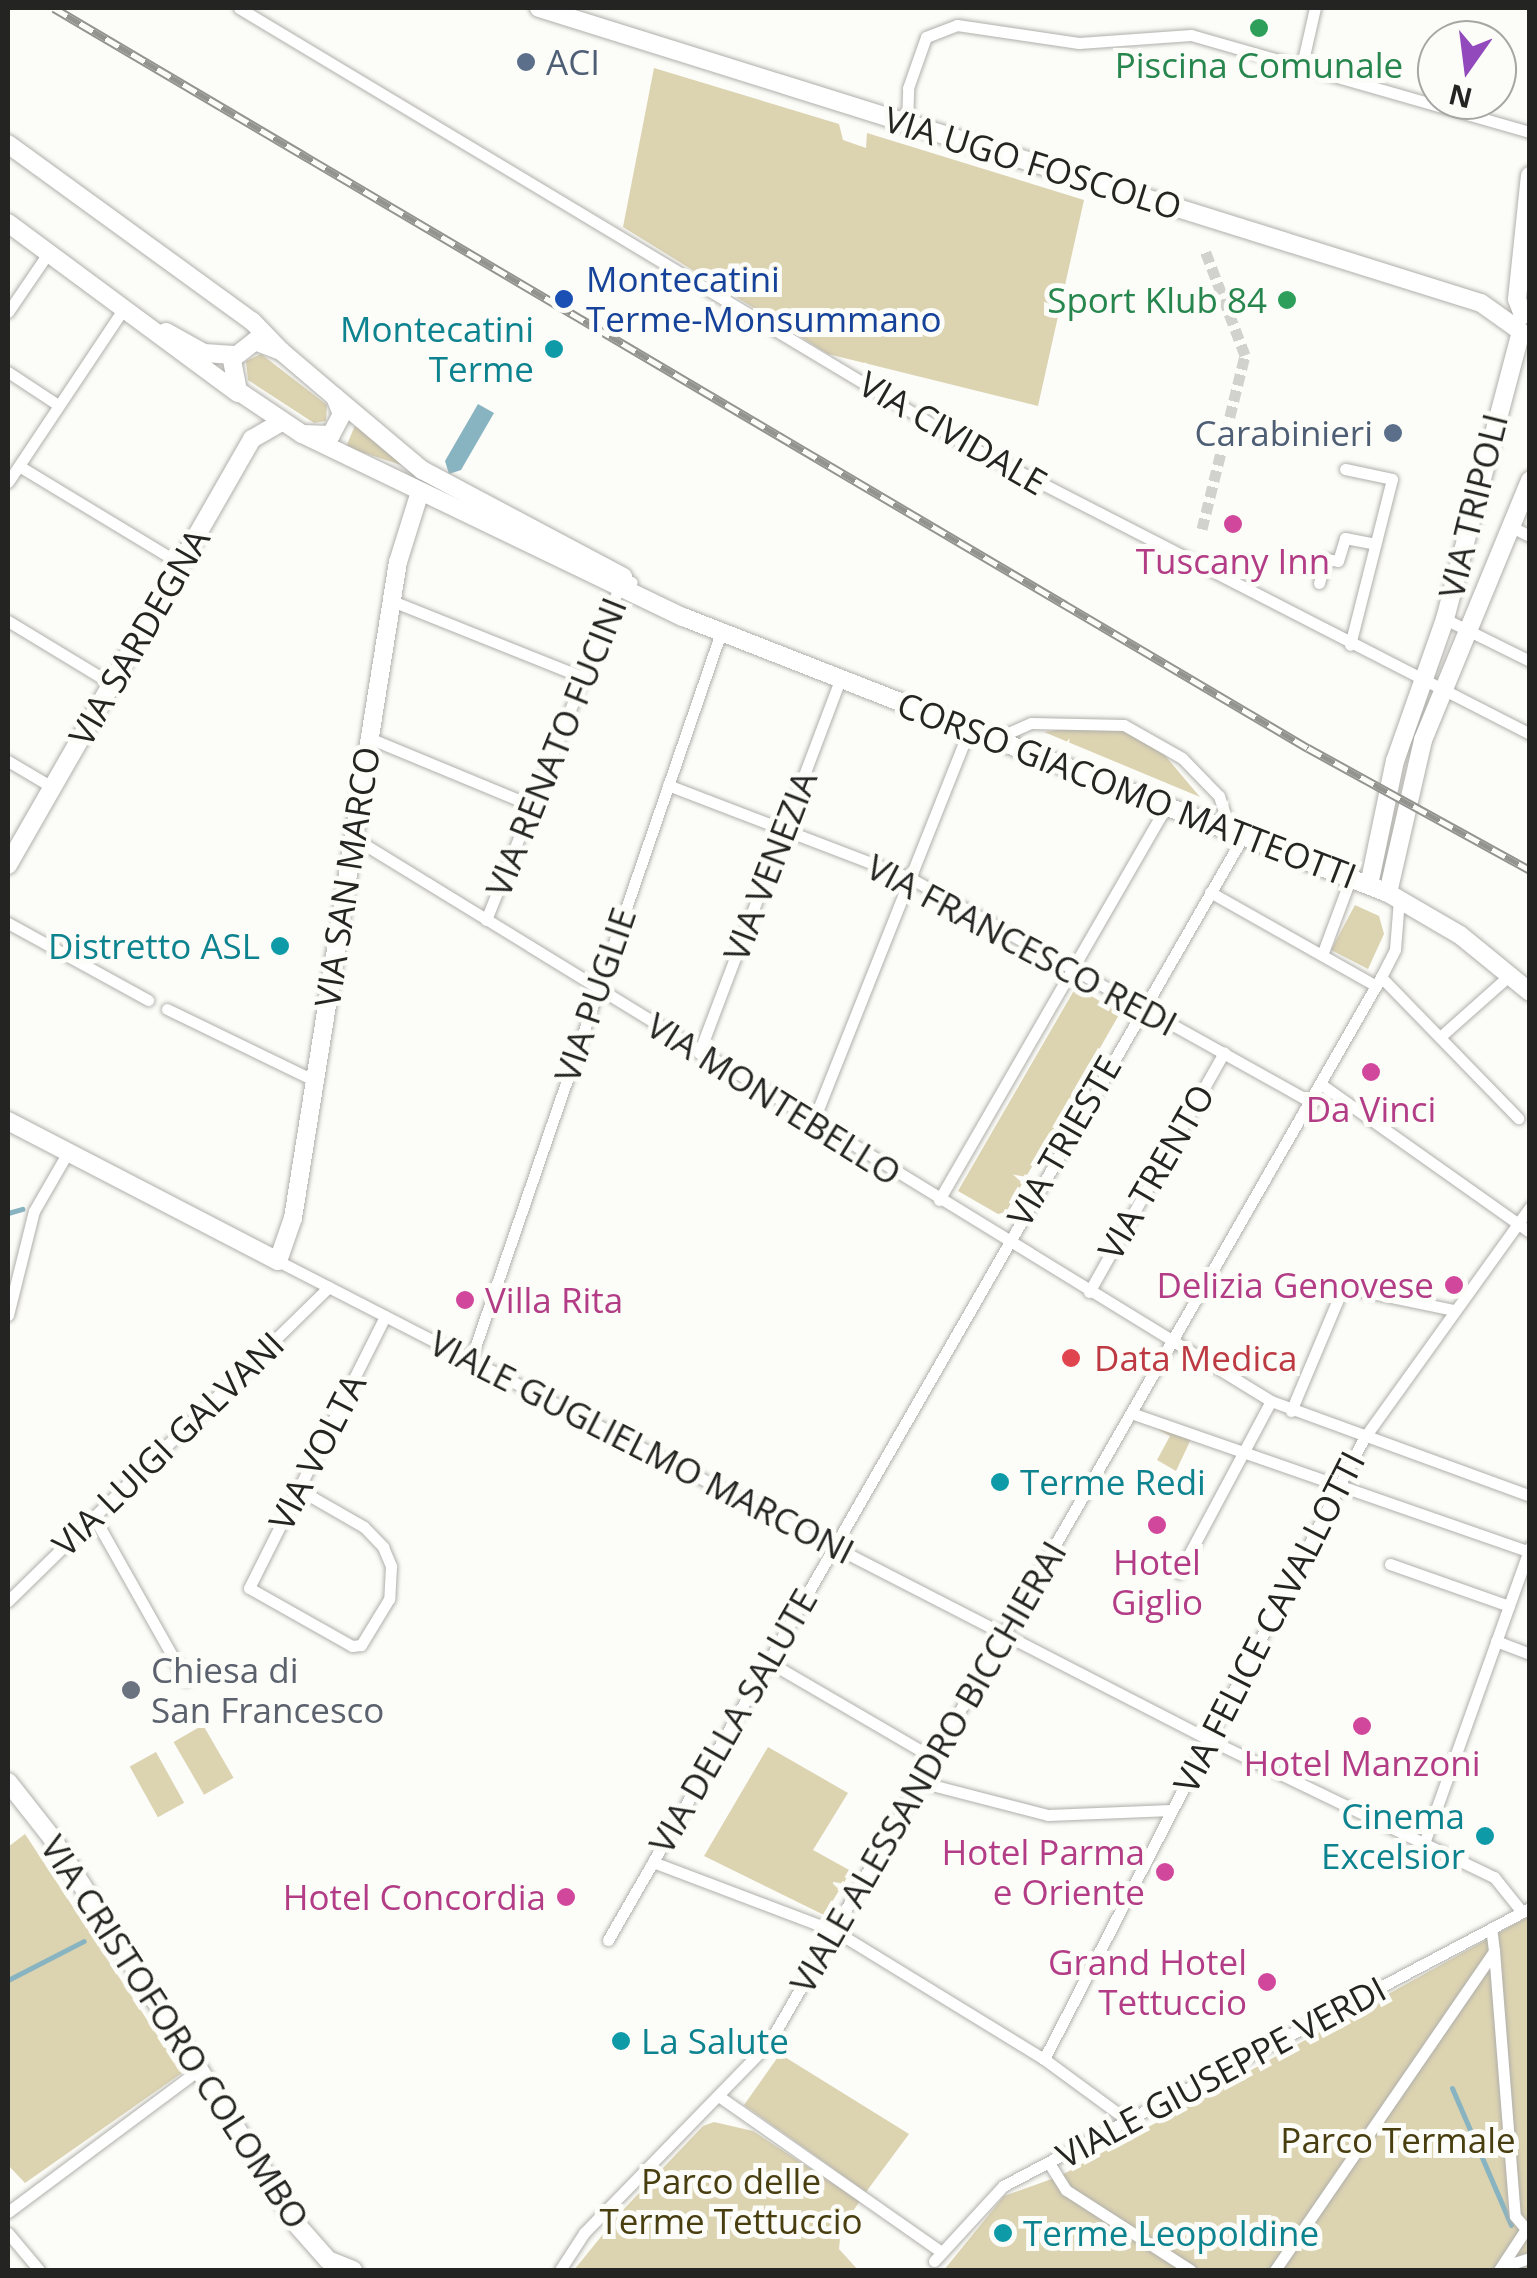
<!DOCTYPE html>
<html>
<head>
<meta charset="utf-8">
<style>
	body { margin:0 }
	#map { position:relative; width:1537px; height:2278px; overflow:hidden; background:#fcfcf8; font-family:"Open Sans",sans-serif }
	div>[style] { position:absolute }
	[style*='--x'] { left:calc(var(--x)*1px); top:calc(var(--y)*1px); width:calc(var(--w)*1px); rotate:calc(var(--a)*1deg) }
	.green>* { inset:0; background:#dcd3b1; transform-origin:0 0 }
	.water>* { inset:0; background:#88b4c1 }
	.stream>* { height:5px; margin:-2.5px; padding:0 2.5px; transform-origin:2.5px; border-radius:2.5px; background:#88b4c1 }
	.street-tunnel>* { height:11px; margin-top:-5.5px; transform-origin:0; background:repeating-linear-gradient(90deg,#d1d1cd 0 11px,transparent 0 16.5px) }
	.roads { filter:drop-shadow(0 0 2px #b0afab) drop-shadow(0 0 2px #b0afab) }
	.street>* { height:11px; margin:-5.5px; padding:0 5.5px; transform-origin:5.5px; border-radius:5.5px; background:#fff }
	.secondary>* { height:18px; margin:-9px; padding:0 9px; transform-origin:9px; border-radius:9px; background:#fff }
	.primary>* { height:18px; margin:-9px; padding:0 9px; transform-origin:9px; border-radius:9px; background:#fff }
	.rail>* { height:9px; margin-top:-4.5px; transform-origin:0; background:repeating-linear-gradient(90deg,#fcfcf8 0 15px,#939390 0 30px); box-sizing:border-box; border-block:2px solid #939390 }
	.dots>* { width:28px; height:28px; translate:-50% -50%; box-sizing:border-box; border:5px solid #fcfcf8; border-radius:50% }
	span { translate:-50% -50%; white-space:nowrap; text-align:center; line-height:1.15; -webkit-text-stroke:10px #fcfcf8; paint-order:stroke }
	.service-label { font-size:35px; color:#4e5e75 }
	.left { translate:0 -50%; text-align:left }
	.right { translate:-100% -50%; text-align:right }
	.leisure-label { font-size:35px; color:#27864d }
	.street-label { font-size:35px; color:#242423 }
	.transit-label { font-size:35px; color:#164399 }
	.culture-label { font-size:35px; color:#0d838f }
	.hotel-label { font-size:35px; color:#b23c85 }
	.health-label { font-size:35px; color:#be3a42 }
	.worship-label { font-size:35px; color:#5b616d }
	.park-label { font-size:35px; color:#493e10 }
	.frame { position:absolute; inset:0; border:10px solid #242423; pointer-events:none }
	.north { position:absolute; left:1417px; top:20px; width:100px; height:100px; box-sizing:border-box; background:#fcfcf8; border:2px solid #a6a6a3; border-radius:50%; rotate:194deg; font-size:28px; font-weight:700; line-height:40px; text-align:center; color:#242423 }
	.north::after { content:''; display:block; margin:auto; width:35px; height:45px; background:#9149bc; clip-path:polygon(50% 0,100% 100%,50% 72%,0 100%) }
</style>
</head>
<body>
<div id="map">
	<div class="green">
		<i style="clip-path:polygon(654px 68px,839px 124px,843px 140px,866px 148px,867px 133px,1084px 200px,1038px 406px,828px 354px,623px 227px)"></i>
		<i style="clip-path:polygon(261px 354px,327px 405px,326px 421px,314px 423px,248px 380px,246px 361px)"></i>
		<i style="clip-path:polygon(356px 423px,402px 463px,401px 465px,346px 447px)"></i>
		<i style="clip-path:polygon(1090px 725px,1124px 731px,1162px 752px,1200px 797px,1044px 732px)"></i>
		<i style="clip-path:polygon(1355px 905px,1379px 916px,1384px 934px,1368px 969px,1331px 950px)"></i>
		<i style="clip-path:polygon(1076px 987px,1120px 1013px,1006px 1212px,998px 1214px,958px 1191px)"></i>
		<i style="clip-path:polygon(1145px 1422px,1192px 1437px,1176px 1471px,1157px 1460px,1170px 1436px)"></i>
		<i style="left:203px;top:1725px;width:61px;height:34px;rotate:60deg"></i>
		<i style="clip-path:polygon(768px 1747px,848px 1793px,813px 1850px,851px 1871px,824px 1915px,704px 1856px)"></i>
		<i style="left:156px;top:1752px;width:58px;height:30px;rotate:61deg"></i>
		<i style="clip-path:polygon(25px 1834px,182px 2073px,25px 2183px,8px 2165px,8px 1847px)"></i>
		<i style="clip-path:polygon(1529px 1916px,1529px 2270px,944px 2270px,1004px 2196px,1060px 2176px)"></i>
		<i style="clip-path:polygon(780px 2054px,909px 2134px,866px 2192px,744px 2105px)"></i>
		<i style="clip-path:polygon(714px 2122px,753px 2131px,860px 2201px,841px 2228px,839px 2249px,858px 2270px,574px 2270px,621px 2212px,703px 2126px)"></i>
	</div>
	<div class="water">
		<i style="clip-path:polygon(478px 404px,494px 413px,461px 470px,449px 474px,445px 461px)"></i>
	</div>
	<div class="stream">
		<i style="--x:8;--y:1213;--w:15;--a:-16"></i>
		<i style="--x:8;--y:1980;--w:85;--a:-27.2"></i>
		<i style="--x:1452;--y:2088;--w:149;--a:66.7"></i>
		<i style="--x:1522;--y:2269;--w:1;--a:90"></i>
	</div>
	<div class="street-tunnel">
		<i style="--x:1202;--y:529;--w:179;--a:-76.1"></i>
		<i style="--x:1245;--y:355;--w:112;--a:-110.9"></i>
	</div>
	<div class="roads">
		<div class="street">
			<i style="--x:239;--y:8;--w:847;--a:30.99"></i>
			<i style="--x:965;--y:444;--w:635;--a:27.17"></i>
			<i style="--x:1302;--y:65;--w:58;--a:-77.2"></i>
			<i style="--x:907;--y:123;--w:35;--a:-88"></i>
			<i style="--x:908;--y:88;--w:54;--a:-70.6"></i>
			<i style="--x:926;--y:37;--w:33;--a:-21"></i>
			<i style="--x:957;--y:25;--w:123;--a:8.4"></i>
			<i style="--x:1079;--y:43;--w:112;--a:-4.1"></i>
			<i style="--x:1191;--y:35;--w:353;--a:16"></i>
			<i style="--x:8;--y:312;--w:73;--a:-55.7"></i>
			<i style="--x:8;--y:372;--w:60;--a:33.4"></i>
			<i style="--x:19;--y:466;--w:189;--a:31.2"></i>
			<i style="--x:1345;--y:469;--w:48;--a:12"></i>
			<i style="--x:1392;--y:479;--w:171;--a:104.2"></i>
			<i style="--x:8;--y:482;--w:209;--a:-56.3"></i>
			<i style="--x:1510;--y:526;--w:22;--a:27"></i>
			<i style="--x:1319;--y:583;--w:25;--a:-74"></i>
			<i style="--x:1326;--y:559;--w:12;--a:9"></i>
			<i style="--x:1338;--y:561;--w:24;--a:-73"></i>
			<i style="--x:1345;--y:538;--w:31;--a:11"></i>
			<i style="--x:392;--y:601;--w:205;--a:21.8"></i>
			<i style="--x:1445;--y:619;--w:95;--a:26.3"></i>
			<i style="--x:8;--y:621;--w:122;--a:31.2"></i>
			<i style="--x:369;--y:738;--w:175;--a:22.5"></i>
			<i style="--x:997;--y:738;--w:37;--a:-24"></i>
			<i style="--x:1031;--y:723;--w:93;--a:1.2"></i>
			<i style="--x:1124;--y:725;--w:67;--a:29.6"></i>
			<i style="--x:1182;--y:758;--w:53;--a:45.8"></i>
			<i style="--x:1219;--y:796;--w:36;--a:72"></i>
			<i style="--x:8;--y:761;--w:51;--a:30.6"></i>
			<i style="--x:668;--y:785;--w:259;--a:21"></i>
			<i style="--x:910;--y:878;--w:461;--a:29.2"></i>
			<i style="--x:354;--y:838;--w:1076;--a:31.55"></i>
			<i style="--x:1271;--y:1401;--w:276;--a:20.1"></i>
			<i style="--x:1210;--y:892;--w:191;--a:29.5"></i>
			<i style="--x:486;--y:920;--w:361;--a:-68.2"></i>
			<i style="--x:620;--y:585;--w:12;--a:-14"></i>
			<i style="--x:8;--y:923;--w:160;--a:28.8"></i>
			<i style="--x:1322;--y:955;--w:83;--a:-69.6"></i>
			<i style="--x:1381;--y:977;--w:197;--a:45.8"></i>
			<i style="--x:167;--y:1009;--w:162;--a:25.9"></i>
			<i style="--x:1440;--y:1037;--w:95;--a:-41.6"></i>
			<i style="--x:699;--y:1053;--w:401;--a:-69.3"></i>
			<i style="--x:1322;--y:1085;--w:255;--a:35.3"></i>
			<i style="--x:813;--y:1122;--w:425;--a:-68.3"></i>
			<i style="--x:939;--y:1200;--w:456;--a:-60"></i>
			<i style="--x:278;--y:1261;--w:1046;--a:27.2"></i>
			<i style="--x:1208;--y:1739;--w:318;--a:25.8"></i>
			<i style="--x:1494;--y:1877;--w:45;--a:51.3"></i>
			<i style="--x:1089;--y:1292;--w:275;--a:-60.6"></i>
			<i style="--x:8;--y:1315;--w:107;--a:-76"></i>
			<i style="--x:34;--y:1211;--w:68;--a:-60"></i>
			<i style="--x:471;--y:1359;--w:769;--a:-71.02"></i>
			<i style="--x:1291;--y:1411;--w:134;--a:-67.2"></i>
			<i style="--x:1343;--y:1287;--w:113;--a:11.7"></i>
			<i style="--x:1131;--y:1413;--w:423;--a:19.2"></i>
			<i style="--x:298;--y:1489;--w:76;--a:29.9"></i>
			<i style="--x:364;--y:1527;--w:28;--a:46"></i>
			<i style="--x:383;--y:1547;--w:21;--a:67"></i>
			<i style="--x:391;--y:1566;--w:33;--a:93"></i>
			<i style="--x:389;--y:1599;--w:54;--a:121.3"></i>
			<i style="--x:361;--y:1645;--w:9;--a:174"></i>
			<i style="--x:352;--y:1646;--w:118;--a:-150.6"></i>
			<i style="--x:249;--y:1588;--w:304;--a:-63.4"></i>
			<i style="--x:94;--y:1517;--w:187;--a:60.6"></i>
			<i style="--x:1390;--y:1564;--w:126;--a:19.4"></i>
			<i style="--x:1179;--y:1573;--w:195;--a:-61.9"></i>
			<i style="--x:8;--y:1601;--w:449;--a:-44.4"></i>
			<i style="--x:1496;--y:1641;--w:36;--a:21"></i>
			<i style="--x:769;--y:1662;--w:190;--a:30.3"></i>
			<i style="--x:920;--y:1782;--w:132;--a:14.5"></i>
			<i style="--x:1048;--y:1815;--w:123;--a:-2.3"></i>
			<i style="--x:1423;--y:1846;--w:318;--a:-70.3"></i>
			<i style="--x:653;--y:1862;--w:195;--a:20.8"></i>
			<i style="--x:835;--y:1931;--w:245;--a:31.5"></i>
			<i style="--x:1044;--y:2059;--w:108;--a:36.3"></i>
			<i style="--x:608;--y:1940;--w:1275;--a:-60.08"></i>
			<i style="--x:1494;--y:1951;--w:266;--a:85.5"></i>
			<i style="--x:1515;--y:2216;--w:17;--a:50"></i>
			<i style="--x:1526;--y:2229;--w:49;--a:123.4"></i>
			<i style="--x:1044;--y:2059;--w:699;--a:-62.74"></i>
			<i style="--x:1364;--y:1438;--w:284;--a:-54.3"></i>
			<i style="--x:720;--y:2097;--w:269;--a:35"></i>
			<i style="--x:1049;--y:2163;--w:32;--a:58"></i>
			<i style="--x:1066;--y:2190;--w:148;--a:32.8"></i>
			<i style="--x:8;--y:2212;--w:239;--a:-36.7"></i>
			<i style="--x:8;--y:2233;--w:48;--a:50"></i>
			<i style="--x:934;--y:2261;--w:102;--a:-47.4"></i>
			<i style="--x:1003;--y:2186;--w:596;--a:-27.81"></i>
			<i style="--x:1508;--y:2265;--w:23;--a:-18"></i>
			<i style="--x:560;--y:2270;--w:44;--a:-57"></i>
			<i style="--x:584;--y:2233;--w:265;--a:-45.8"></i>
			<i style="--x:769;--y:2043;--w:1229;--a:-60.14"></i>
			<i style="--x:1381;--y:977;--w:31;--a:-63"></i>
			<i style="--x:1395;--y:949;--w:50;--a:-85.4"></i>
			<i style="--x:1275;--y:2270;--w:387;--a:-55.5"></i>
			<i style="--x:1494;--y:1951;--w:23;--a:-97"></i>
		</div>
		<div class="secondary">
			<i style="--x:8;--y:144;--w:301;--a:36"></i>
			<i style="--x:252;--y:321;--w:42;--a:46"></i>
			<i style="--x:8;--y:223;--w:286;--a:36.5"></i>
			<i style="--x:166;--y:332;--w:43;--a:28.9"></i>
			<i style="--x:204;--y:353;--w:30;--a:4"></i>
			<i style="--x:255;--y:341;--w:28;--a:21"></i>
			<i style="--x:281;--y:351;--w:71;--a:40.4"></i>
			<i style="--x:335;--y:397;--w:18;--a:68"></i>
			<i style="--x:342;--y:414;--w:24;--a:118"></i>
			<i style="--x:331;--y:435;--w:29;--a:-178"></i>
			<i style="--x:302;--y:434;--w:77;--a:-146.1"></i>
			<i style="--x:238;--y:391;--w:33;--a:-101"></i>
			<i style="--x:232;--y:359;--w:29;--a:-38"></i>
			<i style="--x:335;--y:397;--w:114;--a:40"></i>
			<i style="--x:422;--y:470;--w:228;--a:28"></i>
			<i style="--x:302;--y:434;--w:423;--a:25.7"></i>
			<i style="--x:683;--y:617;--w:757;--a:21.38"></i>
			<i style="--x:1388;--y:893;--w:83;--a:30.3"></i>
			<i style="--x:1460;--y:935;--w:90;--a:39.2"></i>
			<i style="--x:8;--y:865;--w:491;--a:-60.2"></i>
			<i style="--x:252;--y:439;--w:34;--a:-30"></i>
			<i style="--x:1369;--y:885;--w:127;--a:-78.2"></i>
			<i style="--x:1395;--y:761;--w:151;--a:-70.6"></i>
			<i style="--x:1445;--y:619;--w:293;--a:-75.2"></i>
			<i style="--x:1388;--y:893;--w:157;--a:-77.1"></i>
			<i style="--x:1423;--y:740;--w:281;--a:-67.6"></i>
			<i style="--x:8;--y:1121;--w:304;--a:27.4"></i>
			<i style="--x:278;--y:1261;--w:46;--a:-70.8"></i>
			<i style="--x:293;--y:1218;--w:664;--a:-80.91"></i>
			<i style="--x:398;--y:562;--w:70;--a:-72.6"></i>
			<i style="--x:8;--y:1782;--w:71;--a:51.8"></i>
			<i style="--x:52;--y:1838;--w:459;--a:57.6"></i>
			<i style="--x:298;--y:2226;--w:45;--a:48.6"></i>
			<i style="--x:328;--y:2260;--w:27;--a:22"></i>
		</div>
		<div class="primary">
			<i style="--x:539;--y:8;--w:987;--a:17.39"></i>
			<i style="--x:1481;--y:303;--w:47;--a:35.4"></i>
			<i style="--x:1523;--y:315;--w:17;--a:-111"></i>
			<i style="--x:1517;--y:299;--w:124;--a:-84"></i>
		</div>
	</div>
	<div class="rail">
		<i style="--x:54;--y:8;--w:1456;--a:30.55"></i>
		<i style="--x:1308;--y:748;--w:253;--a:28.8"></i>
	</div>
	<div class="dots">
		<i style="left:1259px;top:28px;background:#2e9e5b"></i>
		<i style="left:526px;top:62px;background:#5c6f8a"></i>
		<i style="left:564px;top:299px;background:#1a4fb4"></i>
		<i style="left:1287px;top:300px;background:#2e9e5b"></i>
		<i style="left:554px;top:349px;background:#0f9aa8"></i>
		<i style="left:1393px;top:433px;background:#5c6f8a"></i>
		<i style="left:1233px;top:524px;background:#d1479c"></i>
		<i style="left:280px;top:946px;background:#0f9aa8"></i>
		<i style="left:1371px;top:1072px;background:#d1479c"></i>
		<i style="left:1454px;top:1285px;background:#d1479c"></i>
		<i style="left:465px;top:1300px;background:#d1479c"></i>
		<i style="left:1071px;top:1358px;background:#e0444e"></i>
		<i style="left:1000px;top:1482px;background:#0f9aa8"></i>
		<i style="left:1157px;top:1525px;background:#d1479c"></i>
		<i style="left:131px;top:1690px;background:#6b7280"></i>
		<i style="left:1362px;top:1726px;background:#d1479c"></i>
		<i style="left:1485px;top:1836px;background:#0f9aa8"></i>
		<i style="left:1165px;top:1872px;background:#d1479c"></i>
		<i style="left:566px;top:1897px;background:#d1479c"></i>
		<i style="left:1267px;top:1982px;background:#d1479c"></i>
		<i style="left:621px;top:2041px;background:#0f9aa8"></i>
		<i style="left:1003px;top:2233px;background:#0f9aa8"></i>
	</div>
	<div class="service-label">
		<span class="left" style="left:546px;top:62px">ACI</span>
		<span class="right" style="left:1373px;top:433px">Carabinieri</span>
	</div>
	<div class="leisure-label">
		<span style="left:1259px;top:65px">Piscina Comunale</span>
		<span class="right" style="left:1267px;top:300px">Sport Klub 84</span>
	</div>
	<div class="street-label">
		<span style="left:1033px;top:163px;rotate:17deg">VIA UGO FOSCOLO</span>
		<span style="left:953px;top:433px;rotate:30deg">VIA CIVIDALE</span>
		<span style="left:1473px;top:506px;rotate:-76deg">VIA TRIPOLI</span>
		<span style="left:139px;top:637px;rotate:-60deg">VIA SARDEGNA</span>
		<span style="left:556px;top:747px;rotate:-68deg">VIA RENATO FUCINI</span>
		<span style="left:1127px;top:790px;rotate:21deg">CORSO GIACOMO MATTEOTTI</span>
		<span style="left:770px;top:866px;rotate:-69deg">VIA VENEZIA</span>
		<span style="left:347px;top:877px;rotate:-81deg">VIA SAN MARCO</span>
		<span style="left:1022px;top:945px;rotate:28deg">VIA FRANCESCO REDI</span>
		<span style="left:595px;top:995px;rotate:-71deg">VIA PUGLIE</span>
		<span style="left:774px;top:1099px;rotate:32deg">VIA MONTEBELLO</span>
		<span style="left:1064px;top:1141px;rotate:-60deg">VIA TRIESTE</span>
		<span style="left:1156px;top:1172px;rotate:-60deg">VIA TRENTO</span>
		<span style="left:168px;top:1444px;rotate:-44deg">VIA LUIGI GALVANI</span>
		<span style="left:642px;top:1447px;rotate:27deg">VIALE GUGLIELMO MARCONI</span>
		<span style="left:317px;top:1452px;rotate:-63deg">VIA VOLTA</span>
		<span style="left:1269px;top:1622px;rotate:-63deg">VIA FELICE CAVALLOTTI</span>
		<span style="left:733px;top:1721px;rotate:-60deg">VIA DELLA SALUTE</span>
		<span style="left:928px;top:1767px;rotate:-60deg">VIALE ALESSANDRO BICCHIERAI</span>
		<span style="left:175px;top:2032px;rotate:57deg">VIA CRISTOFORO COLOMBO</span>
		<span style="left:1221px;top:2072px;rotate:-28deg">VIALE GIUSEPPE VERDI</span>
	</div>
	<div class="transit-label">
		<span class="left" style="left:586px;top:299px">Montecatini<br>Terme-Monsummano</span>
	</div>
	<div class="culture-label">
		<span class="right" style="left:534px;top:349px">Montecatini<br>Terme</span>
		<span class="right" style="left:260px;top:946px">Distretto ASL</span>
		<span class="left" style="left:1020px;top:1482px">Terme Redi</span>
		<span class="right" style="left:1465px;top:1836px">Cinema<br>Excelsior</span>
		<span class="left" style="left:641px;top:2041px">La Salute</span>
		<span class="left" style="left:1023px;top:2233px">Terme Leopoldine</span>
	</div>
	<div class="hotel-label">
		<span style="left:1233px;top:561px">Tuscany Inn</span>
		<span style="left:1371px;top:1109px">Da Vinci</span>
		<span class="right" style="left:1434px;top:1285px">Delizia Genovese</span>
		<span class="left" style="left:485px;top:1300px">Villa Rita</span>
		<span style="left:1157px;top:1582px">Hotel<br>Giglio</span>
		<span style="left:1362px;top:1763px">Hotel Manzoni</span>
		<span class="right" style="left:1145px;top:1872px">Hotel Parma<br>e Oriente</span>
		<span class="right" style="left:546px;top:1897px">Hotel Concordia</span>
		<span class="right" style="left:1247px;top:1982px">Grand Hotel<br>Tettuccio</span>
	</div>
	<div class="health-label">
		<span class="left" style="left:1094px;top:1358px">Data Medica</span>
	</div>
	<div class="worship-label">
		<span class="left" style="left:151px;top:1690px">Chiesa di<br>San Francesco</span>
	</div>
	<div class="park-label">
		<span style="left:1398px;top:2140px">Parco Termale</span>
		<span style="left:731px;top:2201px">Parco delle<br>Terme Tettuccio</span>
	</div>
	<div class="frame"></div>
	<div class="north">N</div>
</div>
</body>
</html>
